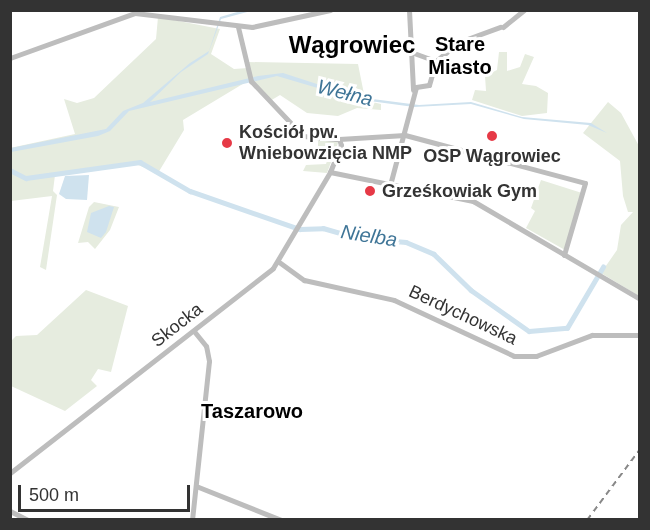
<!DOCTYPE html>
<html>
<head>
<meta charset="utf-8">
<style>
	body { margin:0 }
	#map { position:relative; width:650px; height:530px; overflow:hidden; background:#fff; font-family:Helvetica,sans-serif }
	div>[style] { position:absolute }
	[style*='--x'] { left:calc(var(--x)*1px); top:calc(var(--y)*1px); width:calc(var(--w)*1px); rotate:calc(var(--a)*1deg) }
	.green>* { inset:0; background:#e6ecdf }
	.water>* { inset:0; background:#cfe2ee }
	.river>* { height:4.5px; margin:-2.25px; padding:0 2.25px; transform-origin:2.25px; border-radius:2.25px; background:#cfe2ee }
	.secondary>* { height:5px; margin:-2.5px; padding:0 2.5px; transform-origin:2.5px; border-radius:2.5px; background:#bdbdbd }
	.rail>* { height:1.5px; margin-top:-0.75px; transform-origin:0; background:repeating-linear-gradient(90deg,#888 0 6px,transparent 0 10.5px) }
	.dots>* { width:16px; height:16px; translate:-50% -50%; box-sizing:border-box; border:3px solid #fff; border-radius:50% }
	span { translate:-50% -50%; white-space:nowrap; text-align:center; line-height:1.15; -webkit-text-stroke:6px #fff; paint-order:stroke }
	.poi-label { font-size:18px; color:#333; font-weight:700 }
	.left { translate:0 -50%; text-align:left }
	.street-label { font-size:18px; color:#333 }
	.neighbourhood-label { font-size:20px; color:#000; font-weight:700 }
	.water-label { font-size:20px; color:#3f7597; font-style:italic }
	.district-label { font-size:24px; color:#000; font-weight:700 }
	.frame { position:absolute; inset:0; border:12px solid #333; pointer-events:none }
	.scale { position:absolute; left:18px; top:485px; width:172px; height:27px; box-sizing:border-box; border:3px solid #333; border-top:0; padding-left:8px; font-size:18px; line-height:21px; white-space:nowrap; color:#333; -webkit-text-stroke:4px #fff; paint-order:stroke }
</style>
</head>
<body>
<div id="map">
	<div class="green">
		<i style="clip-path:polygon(158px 17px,220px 29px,211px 54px,234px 69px,248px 68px,248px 62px,358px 64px,364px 94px,345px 96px,381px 104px,381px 110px,357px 108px,338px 116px,307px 113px,280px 95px,270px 101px,251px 79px,183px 120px,184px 130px,158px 173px,133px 163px,55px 175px,53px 191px,57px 195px,46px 270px,40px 267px,52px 196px,11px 201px,10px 148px,75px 134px,64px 99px,77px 103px,94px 98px,156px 39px)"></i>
		<i style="clip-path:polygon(499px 52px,507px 52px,507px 71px,520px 67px,525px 54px,534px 57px,522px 84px,536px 86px,548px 93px,547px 113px,522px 116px,472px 100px,475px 90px,486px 91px,485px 76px,497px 70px)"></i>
		<i style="clip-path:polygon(608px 102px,621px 113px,639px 146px,639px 296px,601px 273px,617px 250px,621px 225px,633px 212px,628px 212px,623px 196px,620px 161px,583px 133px)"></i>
		<i style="clip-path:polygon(318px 139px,336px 140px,338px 143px,327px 173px,303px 171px,306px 165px,326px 164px,328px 158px,318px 152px)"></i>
		<i style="clip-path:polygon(541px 180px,582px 193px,565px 250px,526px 228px,535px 211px,531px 208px)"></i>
		<i style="clip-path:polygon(94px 202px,119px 207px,110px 230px,95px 249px,88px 242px,78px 243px,89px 207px)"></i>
		<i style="clip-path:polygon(86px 290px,128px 306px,111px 372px,98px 369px,91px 380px,97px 386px,65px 411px,11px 386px,11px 341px,16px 336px,37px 335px)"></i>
	</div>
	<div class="water">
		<i style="clip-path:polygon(244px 10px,251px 11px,221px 19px,208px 54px,181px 72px,150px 102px,258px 76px,283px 73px,357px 97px,419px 105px,471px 102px,522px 117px,591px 123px,607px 133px,588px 125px,524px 119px,471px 104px,414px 107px,355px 99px,277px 76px,129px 111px,110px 131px,98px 136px,11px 152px,11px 148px,106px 129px,123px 111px,143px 103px,190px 63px,209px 51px,220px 17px)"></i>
		<i style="clip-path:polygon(89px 175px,87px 200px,66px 199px,59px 194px,65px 176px)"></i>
		<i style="clip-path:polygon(109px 206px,114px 207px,106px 232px,101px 238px,87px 232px,91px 213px)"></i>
	</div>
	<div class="river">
		<i style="--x:10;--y:170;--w:18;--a:27"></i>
		<i style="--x:26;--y:178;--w:115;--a:-8"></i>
		<i style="--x:140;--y:162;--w:58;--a:30.1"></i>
		<i style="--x:190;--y:191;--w:116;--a:19.1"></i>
		<i style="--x:300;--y:229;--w:23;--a:-2"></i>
		<i style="--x:323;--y:228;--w:37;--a:16"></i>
		<i style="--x:359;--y:238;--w:47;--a:4.9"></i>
		<i style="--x:406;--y:242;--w:30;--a:23"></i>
		<i style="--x:434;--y:254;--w:52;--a:44.2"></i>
		<i style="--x:471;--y:290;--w:71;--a:35.3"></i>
		<i style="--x:529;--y:331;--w:38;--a:-5"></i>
		<i style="--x:567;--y:328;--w:71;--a:-59.5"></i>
	</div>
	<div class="secondary">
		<i style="--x:409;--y:10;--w:80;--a:87.1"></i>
		<i style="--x:238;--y:27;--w:56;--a:76.5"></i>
		<i style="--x:251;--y:81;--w:76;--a:46.6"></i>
		<i style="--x:303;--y:136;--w:36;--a:5"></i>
		<i style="--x:339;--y:139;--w:66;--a:-3.5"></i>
		<i style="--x:405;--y:135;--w:186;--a:14.9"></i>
		<i style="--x:585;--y:183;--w:75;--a:106.3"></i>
		<i style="--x:503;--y:27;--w:27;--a:-39"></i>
		<i style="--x:411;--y:52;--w:27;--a:20"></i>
		<i style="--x:10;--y:58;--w:133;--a:-19.8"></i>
		<i style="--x:135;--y:13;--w:118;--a:6.8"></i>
		<i style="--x:252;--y:27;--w:80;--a:-12.3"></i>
		<i style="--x:436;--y:61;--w:30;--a:-40"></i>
		<i style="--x:459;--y:42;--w:44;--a:-20.1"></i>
		<i style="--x:330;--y:172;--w:146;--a:11.5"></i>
		<i style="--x:473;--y:201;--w:194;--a:30.4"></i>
		<i style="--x:390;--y:185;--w:101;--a:-75.1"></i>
		<i style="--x:416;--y:87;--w:13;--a:-9"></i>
		<i style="--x:429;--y:85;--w:25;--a:-74"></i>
		<i style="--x:279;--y:262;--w:31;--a:36"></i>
		<i style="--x:304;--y:280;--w:92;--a:12.5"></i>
		<i style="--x:394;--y:300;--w:132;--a:25"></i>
		<i style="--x:514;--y:356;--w:22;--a:0"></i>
		<i style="--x:536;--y:356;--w:60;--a:-20.6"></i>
		<i style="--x:592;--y:335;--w:48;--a:0"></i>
		<i style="--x:10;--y:473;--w:333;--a:-37.9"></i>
		<i style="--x:273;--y:268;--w:112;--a:-59.3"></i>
		<i style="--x:330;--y:172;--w:29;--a:-68"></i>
		<i style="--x:341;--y:145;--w:6;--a:-108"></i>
		<i style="--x:196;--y:486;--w:92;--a:21.8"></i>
		<i style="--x:10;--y:511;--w:20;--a:27"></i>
		<i style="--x:192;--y:520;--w:160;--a:-83.9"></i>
		<i style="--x:209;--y:361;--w:15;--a:-101"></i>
		<i style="--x:206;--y:346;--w:19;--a:-129"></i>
	</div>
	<div class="rail">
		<i style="--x:173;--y:10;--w:50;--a:0"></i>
		<i style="--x:587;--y:520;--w:89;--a:-53.3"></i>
	</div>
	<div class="dots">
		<i style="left:492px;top:136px;background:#e63946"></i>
		<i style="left:227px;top:143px;background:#e63946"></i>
		<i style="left:370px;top:191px;background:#e63946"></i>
	</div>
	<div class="poi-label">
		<span class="left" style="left:239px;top:143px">Kościół pw.<br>Wniebowzięcia NMP</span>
		<span style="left:492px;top:156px">OSP Wągrowiec</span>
		<span class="left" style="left:382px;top:191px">Grześkowiak Gym</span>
	</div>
	<div class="street-label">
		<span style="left:463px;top:315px;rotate:25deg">Berdychowska</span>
		<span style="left:177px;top:325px;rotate:-38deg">Skocka</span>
	</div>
	<div class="neighbourhood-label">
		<span style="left:460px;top:56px">Stare<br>Miasto</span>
		<span style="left:252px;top:411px">Taszarowo</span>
	</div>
	<div class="water-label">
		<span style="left:345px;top:93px;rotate:14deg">Wełna</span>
		<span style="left:369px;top:236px;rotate:9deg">Nielba</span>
	</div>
	<div class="district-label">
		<span style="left:352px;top:45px">Wągrowiec</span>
	</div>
	<div class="frame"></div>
	<div class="scale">500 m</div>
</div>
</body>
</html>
